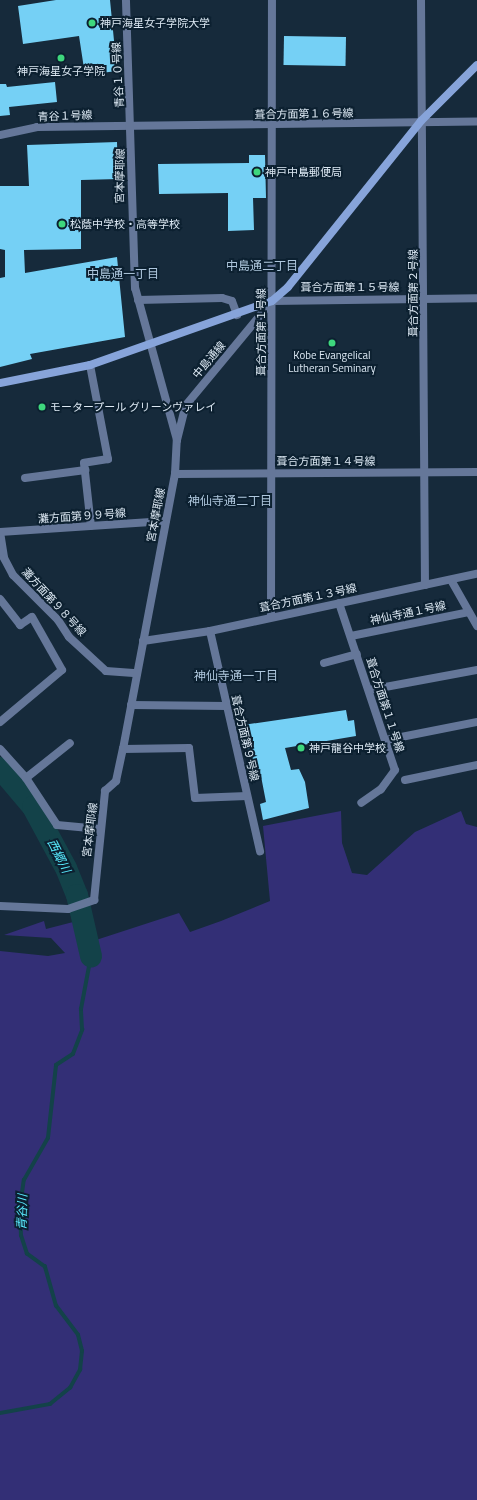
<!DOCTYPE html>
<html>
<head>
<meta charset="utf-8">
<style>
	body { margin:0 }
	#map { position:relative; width:477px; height:1500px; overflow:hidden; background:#162a3b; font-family:"Titillium Web","Noto Sans JP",sans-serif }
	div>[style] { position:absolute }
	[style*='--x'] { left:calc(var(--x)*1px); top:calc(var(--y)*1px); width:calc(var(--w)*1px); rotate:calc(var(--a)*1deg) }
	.green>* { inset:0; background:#332f76 }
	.stream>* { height:3.5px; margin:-1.75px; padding:0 1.75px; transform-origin:1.75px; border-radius:1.75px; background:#134249 }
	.river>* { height:22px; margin:-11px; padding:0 11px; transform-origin:11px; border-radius:11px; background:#134249 }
	.building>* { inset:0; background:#75d0f5; transform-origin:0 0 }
	.street>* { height:8px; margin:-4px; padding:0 4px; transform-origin:4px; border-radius:4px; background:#657799 }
	.secondary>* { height:8px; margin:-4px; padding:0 4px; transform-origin:4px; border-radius:4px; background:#87a4da }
	.dots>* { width:11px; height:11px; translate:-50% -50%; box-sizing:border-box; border:2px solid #0c2030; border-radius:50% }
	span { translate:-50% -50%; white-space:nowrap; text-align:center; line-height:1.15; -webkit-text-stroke:4px #0c2030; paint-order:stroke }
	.poi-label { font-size:11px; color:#dce8f3 }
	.left { translate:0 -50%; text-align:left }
	.street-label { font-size:11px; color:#dce8f3 }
	.neighbourhood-label { font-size:12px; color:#afc7dd }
	.water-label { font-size:12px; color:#58ebfe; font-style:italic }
</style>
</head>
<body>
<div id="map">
	<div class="green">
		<i style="clip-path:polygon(341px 811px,342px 843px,352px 873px,367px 875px,415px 832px,461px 811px,466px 824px,477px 827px,477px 1500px,0 1500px,0 951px,48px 956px,65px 953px,51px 938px,4px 935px,44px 921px,46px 929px,77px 921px,96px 940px,179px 913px,190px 932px,221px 921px,270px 901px,263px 826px)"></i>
	</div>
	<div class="stream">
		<i style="--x:0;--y:1413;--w:51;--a:-10.2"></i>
		<i style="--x:50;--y:1404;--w:26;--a:-39"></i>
		<i style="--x:70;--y:1388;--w:21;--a:-61"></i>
		<i style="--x:80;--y:1370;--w:19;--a:-84"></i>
		<i style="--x:82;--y:1351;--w:16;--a:-104"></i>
		<i style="--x:78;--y:1335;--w:36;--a:-127"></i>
		<i style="--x:56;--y:1306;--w:41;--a:-105.8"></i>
		<i style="--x:45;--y:1267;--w:22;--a:-144"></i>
		<i style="--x:27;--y:1254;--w:19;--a:-108"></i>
		<i style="--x:21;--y:1236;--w:29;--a:-92"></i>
		<i style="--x:20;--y:1207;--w:27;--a:-82"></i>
		<i style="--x:24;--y:1180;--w:48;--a:-60.3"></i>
		<i style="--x:48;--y:1138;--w:73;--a:-83.7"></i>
		<i style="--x:56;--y:1065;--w:20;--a:-33"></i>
		<i style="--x:73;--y:1054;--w:26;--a:-69"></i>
		<i style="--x:82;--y:1030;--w:21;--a:-93"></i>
		<i style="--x:81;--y:1009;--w:54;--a:-79.3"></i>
	</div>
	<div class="river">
		<i style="--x:0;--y:768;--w:51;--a:49.8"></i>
		<i style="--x:33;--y:807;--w:69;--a:61.6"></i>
		<i style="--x:66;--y:868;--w:29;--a:68"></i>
		<i style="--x:77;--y:895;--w:63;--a:77.1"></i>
	</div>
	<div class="building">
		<i style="clip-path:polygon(56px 0,110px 0,117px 71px,85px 75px,79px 36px,23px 44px,18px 6px)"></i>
		<i style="left:284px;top:36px;width:62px;height:29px;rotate:1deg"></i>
		<i style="clip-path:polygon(55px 82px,57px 102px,9px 107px,10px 115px,0 116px,0 84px,6px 84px,7px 87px)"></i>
		<i style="clip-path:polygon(117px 142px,118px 179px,81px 180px,81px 249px,24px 250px,25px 273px,117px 257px,125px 337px,30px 354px,32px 359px,0 367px,0 278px,5px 277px,5px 250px,0 249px,0 186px,29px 186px,27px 145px)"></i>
		<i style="clip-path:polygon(249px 155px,265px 155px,266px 198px,253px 198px,254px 230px,228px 231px,228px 193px,159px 194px,158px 164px,249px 163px)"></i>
		<i style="clip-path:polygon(346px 710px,348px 721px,354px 720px,356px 736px,285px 748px,291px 770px,299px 769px,305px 782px,309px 808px,263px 820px,260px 804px,266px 802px,260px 771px,252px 772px,243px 725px)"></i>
	</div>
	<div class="street">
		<i style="--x:421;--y:0;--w:585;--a:89.61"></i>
		<i style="--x:0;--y:135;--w:38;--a:-12"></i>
		<i style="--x:37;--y:127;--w:440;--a:-0.7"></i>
		<i style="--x:138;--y:300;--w:84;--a:-1.4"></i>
		<i style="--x:222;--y:298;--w:10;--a:17"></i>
		<i style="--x:232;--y:301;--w:15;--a:70"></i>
		<i style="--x:90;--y:365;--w:96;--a:79.2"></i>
		<i style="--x:108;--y:459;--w:24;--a:171"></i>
		<i style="--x:84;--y:463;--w:63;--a:83.7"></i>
		<i style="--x:177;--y:440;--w:36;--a:-76"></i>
		<i style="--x:186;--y:405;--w:135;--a:-50.4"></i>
		<i style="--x:272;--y:301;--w:205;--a:-0.8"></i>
		<i style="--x:175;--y:474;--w:302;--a:-0.4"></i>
		<i style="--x:25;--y:478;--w:61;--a:-7.6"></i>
		<i style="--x:0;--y:532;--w:26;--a:81"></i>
		<i style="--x:4;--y:558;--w:19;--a:62"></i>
		<i style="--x:13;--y:575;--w:64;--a:45"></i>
		<i style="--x:58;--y:620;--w:20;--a:57"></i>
		<i style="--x:69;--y:637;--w:50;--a:42.6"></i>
		<i style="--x:106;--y:671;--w:31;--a:4"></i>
		<i style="--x:0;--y:532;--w:166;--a:-3.8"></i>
		<i style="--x:451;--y:580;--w:53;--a:60.5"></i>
		<i style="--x:0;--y:599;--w:33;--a:52"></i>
		<i style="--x:20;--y:625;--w:14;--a:-34"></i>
		<i style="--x:32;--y:617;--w:61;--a:60.5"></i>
		<i style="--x:62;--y:670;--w:81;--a:140"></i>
		<i style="--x:339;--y:603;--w:176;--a:71.5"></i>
		<i style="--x:395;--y:770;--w:24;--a:126"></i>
		<i style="--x:381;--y:789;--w:24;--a:145"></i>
		<i style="--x:271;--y:617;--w:617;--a:-89.91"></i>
		<i style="--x:210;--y:631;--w:226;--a:77.2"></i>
		<i style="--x:351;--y:636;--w:120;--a:-11.5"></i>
		<i style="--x:143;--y:641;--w:68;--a:-8.5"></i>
		<i style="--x:210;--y:631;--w:273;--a:-12.1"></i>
		<i style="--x:324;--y:663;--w:34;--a:-15"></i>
		<i style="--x:369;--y:690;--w:110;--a:-10.5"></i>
		<i style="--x:131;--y:705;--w:96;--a:0.6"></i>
		<i style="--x:386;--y:740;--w:93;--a:-11.2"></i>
		<i style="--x:0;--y:749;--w:39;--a:48"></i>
		<i style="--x:26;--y:778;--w:56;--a:56.6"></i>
		<i style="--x:57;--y:825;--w:43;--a:5.3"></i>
		<i style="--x:123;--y:749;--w:66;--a:-0.9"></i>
		<i style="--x:189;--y:748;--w:50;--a:83.2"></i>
		<i style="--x:195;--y:798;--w:52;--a:-2.2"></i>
		<i style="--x:26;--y:778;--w:56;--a:-38.5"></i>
		<i style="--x:405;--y:780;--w:74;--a:-11.8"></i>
		<i style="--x:0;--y:906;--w:68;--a:2.5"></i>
		<i style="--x:68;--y:909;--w:28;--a:-19"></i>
		<i style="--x:94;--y:900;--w:110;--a:-84.2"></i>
		<i style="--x:105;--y:791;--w:15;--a:-42"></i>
		<i style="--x:116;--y:781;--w:33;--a:-78"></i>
		<i style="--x:123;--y:749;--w:280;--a:-79.3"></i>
		<i style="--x:175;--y:474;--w:34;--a:-87"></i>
		<i style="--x:177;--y:440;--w:158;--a:-105.4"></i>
		<i style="--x:135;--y:288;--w:288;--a:-91.8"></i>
	</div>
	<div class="secondary">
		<i style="--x:0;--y:383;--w:92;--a:-11.3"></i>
		<i style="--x:90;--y:365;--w:193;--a:-19.4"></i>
		<i style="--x:272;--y:301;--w:21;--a:-41"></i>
		<i style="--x:288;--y:287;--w:213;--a:-51.3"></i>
		<i style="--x:421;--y:121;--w:79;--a:-45"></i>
	</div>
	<div class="dots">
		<i style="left:92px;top:23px;background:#3ed77d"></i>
		<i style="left:61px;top:58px;background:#3ed77d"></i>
		<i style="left:257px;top:172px;background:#3ed77d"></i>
		<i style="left:62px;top:224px;background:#3ed77d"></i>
		<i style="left:332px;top:343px;background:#3ed77d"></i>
		<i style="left:42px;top:407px;background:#3ed77d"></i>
		<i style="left:301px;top:748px;background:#3ed77d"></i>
	</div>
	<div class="poi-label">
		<span class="left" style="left:100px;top:23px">神戸海星女子学院大学</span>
		<span style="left:61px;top:71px">神戸海星女子学院</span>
		<span class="left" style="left:265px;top:172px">神戸中島郵便局</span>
		<span class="left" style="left:70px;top:224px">松蔭中学校・高等学校</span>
		<span style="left:332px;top:362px">Kobe Evangelical<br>Lutheran Seminary</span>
		<span class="left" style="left:50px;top:407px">モータープール グリーンヴァレイ</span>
		<span class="left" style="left:309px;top:748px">神戸龍谷中学校</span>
	</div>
	<div class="street-label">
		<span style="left:118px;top:75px;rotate:-93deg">青谷１０号線</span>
		<span style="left:304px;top:114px;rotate:-1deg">葺合方面第１６号線</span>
		<span style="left:65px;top:116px;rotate:-2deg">青谷１号線</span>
		<span style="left:120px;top:176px;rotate:-89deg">宮本摩耶線</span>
		<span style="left:350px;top:287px">葺合方面第１５号線</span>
		<span style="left:413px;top:293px;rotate:-90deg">葺合方面第２号線</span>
		<span style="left:261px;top:332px;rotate:-90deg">葺合方面第１号線</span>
		<span style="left:209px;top:360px;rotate:-50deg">中島通線</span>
		<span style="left:326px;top:461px">葺合方面第１４号線</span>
		<span style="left:156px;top:515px;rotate:-79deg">宮本摩耶線</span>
		<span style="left:82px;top:516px;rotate:-4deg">灘方面第９９号線</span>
		<span style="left:308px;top:598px;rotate:-12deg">葺合方面第１３号線</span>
		<span style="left:54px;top:602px;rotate:47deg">灘方面第９８号線</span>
		<span style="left:408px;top:613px;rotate:-12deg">神仙寺通１号線</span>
		<span style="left:385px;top:705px;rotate:72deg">葺合方面第１１号線</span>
		<span style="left:245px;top:738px;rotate:77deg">葺合方面第９号線</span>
		<span style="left:90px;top:830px;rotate:-83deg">宮本摩耶線</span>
	</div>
	<div class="neighbourhood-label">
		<span style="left:262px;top:266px">中島通二丁目</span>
		<span style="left:123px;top:274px">中島通一丁目</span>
		<span style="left:230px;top:501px">神仙寺通二丁目</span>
		<span style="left:236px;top:676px">神仙寺通一丁目</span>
	</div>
	<div class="water-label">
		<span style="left:59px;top:856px;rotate:63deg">西郷川</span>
		<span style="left:22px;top:1212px;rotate:-88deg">青谷川</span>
	</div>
</div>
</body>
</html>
